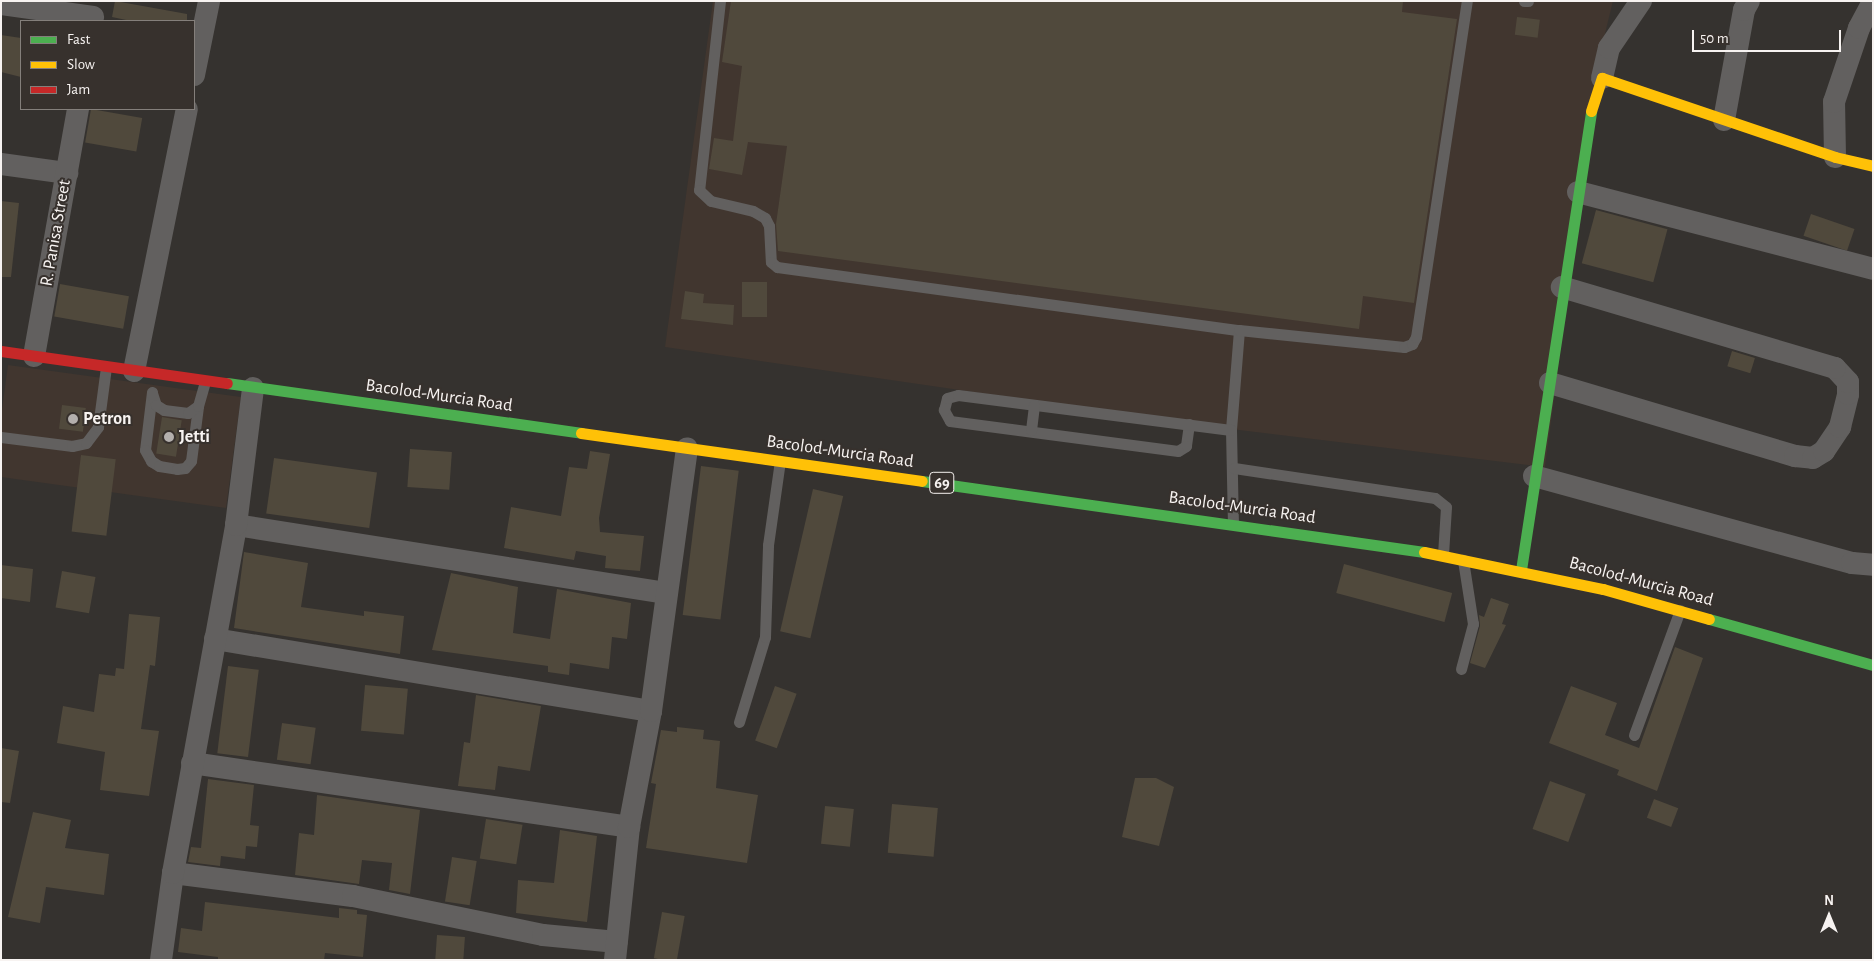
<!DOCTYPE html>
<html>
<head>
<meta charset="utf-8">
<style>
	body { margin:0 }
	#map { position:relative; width:1874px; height:961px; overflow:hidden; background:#35322f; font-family:"Alegreya Sans",sans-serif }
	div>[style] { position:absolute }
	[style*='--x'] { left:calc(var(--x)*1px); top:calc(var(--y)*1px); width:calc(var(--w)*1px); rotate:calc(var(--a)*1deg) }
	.built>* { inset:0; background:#41362f }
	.building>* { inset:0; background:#50493c; transform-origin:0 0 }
	.lane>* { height:11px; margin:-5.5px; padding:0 5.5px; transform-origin:5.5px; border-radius:5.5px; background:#62605f }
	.street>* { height:22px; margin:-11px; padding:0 11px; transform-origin:11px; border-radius:11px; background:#62605f }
	.fast>* { height:11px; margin:-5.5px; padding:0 5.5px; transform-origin:5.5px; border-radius:5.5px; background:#4caf50 }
	.slow>* { height:11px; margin:-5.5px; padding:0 5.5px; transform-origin:5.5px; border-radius:5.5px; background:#ffc107 }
	.jam>* { height:11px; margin:-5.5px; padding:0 5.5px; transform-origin:5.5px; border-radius:5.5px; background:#c62828 }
	.dots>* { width:14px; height:14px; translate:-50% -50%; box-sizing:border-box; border:2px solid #37312d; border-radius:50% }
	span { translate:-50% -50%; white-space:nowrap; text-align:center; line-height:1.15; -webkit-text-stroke:4px #37312d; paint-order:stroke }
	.shield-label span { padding:1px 4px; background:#37312d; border:1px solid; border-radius:4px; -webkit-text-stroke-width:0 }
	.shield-label { font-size:16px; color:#f7f3f1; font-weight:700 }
	.street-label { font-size:18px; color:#f7f3f1 }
	.poi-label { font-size:18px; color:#f7f3f1; font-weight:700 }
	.left { translate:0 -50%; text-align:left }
	.frame { position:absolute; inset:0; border:2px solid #f7f3f1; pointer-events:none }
	.legend { position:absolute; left:20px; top:20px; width:175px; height:90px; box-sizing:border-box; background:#37312d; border:1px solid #847f7b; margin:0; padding:6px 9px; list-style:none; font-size:15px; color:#f7f3f1 }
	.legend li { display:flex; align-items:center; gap:10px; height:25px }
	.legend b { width:25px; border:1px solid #847f7b }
	.north { position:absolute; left:1804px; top:891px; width:50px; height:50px; -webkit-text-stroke:4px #37312d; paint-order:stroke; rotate:0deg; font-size:14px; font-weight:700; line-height:20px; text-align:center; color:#f7f3f1 }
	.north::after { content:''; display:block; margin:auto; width:18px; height:22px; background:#f7f3f1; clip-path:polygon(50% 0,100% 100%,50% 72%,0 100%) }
	.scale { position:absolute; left:1692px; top:30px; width:149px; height:22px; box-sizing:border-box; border:2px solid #f7f3f1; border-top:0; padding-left:6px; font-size:15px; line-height:18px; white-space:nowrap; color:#f7f3f1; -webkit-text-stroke:4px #37312d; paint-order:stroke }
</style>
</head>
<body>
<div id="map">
	<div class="built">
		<i style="clip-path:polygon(713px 1px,1613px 1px,1599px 58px,1545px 467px,1206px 426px,665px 347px)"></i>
		<i style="clip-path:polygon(8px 365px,241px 397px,226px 508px,1px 477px,1px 417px)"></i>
	</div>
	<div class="building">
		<i style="clip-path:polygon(115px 1px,187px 14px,187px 21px,131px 21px,112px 17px)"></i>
		<i style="clip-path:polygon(731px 1px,1403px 1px,1402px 12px,1457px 19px,1414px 303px,1363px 296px,1359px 329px,778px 251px,776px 224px,787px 146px,748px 142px,742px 175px,709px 169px,714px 138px,733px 141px,742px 66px,722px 62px)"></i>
		<i style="left:1517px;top:17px;width:23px;height:18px;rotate:7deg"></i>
		<i style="clip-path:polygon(1px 35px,21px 38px,21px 77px,1px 72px)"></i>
		<i style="left:91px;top:109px;width:52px;height:34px;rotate:10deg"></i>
		<i style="clip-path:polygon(1px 201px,19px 203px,11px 277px,1px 277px)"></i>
		<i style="left:1596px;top:210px;width:74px;height:55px;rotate:15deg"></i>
		<i style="left:1811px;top:214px;width:46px;height:23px;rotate:19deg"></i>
		<i style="left:742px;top:282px;width:25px;height:35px"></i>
		<i style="left:60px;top:284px;width:70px;height:33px;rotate:10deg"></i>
		<i style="clip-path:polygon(685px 291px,704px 294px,703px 303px,734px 305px,733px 325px,681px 319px)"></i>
		<i style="left:1732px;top:351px;width:24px;height:16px;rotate:17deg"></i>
		<i style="left:62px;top:405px;width:24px;height:24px;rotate:7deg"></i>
		<i style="left:162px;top:417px;width:20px;height:37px;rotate:9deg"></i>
		<i style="left:410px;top:449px;width:42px;height:38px;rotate:4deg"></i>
		<i style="clip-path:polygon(590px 451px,610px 454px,599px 518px,600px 532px,644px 536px,640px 571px,605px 568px,606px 556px,576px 551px,574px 560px,504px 548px,511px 507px,561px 516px,569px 467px,587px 469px)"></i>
		<i style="left:81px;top:455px;width:35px;height:77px;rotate:7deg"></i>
		<i style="left:274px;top:458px;width:104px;height:56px;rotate:8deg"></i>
		<i style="left:701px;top:466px;width:38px;height:150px;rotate:7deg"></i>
		<i style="left:813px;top:489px;width:31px;height:146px;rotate:13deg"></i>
		<i style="clip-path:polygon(244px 552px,308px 563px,301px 607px,364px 616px,364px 611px,404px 616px,400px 654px,234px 628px)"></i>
		<i style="left:1344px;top:564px;width:112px;height:30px;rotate:15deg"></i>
		<i style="clip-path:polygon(1px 565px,33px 569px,30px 602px,1px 598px)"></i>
		<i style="left:62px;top:571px;width:34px;height:37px;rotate:10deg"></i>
		<i style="clip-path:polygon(451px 573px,518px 587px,513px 633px,550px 639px,557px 589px,631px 603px,627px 639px,612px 637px,609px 669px,570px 663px,569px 675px,548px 672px,548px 666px,432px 650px)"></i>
		<i style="clip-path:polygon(1491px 598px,1509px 604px,1502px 624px,1506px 625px,1485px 668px,1470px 663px,1480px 626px,1479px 615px,1484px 617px)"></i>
		<i style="clip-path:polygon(129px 614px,160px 617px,155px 666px,150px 665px,141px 729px,159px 731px,149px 796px,100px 790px,105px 752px,57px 743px,63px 706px,94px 712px,99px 674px,115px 676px,116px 668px,124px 669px)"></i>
		<i style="clip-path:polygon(1675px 647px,1703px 658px,1657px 791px,1617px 775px,1619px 770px,1549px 743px,1571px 686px,1617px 703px,1605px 735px,1639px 748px)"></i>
		<i style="left:228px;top:666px;width:31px;height:88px;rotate:7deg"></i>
		<i style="left:365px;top:685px;width:43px;height:46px;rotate:5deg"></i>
		<i style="left:775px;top:686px;width:23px;height:58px;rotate:20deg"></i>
		<i style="clip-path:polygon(476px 695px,541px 706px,530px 771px,498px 766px,495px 790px,458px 786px,464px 742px,470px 743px)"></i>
		<i style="left:282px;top:723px;width:34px;height:37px;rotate:8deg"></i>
		<i style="clip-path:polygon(677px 727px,704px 730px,703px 739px,720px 741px,716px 788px,758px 795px,747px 863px,646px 848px,656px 784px,651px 783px,661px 730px,677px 732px)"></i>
		<i style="clip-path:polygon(1px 748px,19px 751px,10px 803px,1px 802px)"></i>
		<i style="clip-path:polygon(1135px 778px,1156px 778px,1174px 787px,1159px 846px,1122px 837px)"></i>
		<i style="clip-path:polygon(208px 779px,254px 785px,250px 825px,259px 826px,257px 847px,246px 846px,245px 859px,221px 856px,220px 866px,188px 862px,191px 847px,201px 848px)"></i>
		<i style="left:1550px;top:781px;width:38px;height:51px;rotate:20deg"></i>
		<i style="clip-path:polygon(317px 795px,420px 810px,410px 894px,389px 890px,392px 863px,362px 860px,359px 884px,295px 875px,299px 833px,314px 835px)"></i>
		<i style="left:1654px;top:799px;width:26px;height:20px;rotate:21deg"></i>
		<i style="left:892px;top:804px;width:46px;height:49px;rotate:5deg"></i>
		<i style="left:825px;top:806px;width:29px;height:38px;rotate:6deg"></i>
		<i style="clip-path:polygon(33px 812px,71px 820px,65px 848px,109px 854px,104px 895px,46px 887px,40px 923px,8px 917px)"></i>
		<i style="left:486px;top:819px;width:37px;height:40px;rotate:9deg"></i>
		<i style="clip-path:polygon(560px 830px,597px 836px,587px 922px,516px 913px,518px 880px,554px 883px)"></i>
		<i style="left:452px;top:857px;width:25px;height:45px;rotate:9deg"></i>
		<i style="clip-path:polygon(205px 902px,339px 918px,339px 908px,357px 910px,357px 914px,367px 915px,363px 957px,325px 953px,324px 960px,218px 960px,218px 957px,178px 952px,181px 928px,202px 931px)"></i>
		<i style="left:662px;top:912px;width:23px;height:47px;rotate:10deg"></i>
		<i style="left:437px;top:935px;width:28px;height:25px;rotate:4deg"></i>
	</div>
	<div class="lane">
		<i style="--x:720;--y:1;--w:190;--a:96.3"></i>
		<i style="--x:699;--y:190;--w:16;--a:43"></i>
		<i style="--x:711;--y:201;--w:43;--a:13.4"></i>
		<i style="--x:753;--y:211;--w:14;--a:30"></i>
		<i style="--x:765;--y:218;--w:9;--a:63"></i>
		<i style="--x:769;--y:226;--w:36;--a:87"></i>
		<i style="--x:771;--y:262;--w:8;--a:40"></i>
		<i style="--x:777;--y:267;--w:466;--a:7.8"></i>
		<i style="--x:1239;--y:330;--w:100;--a:94.6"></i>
		<i style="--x:1231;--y:430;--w:94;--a:88.8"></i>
		<i style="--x:1524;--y:1;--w:4;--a:0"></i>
		<i style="--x:1239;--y:330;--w:166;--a:5.9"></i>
		<i style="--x:1404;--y:347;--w:9;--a:-21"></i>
		<i style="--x:1412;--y:344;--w:8;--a:-60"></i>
		<i style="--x:1416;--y:337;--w:340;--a:-81.4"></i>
		<i style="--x:152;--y:392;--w:58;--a:96.9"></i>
		<i style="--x:145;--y:450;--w:13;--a:61"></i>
		<i style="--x:151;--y:461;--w:9;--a:32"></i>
		<i style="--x:159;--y:466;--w:18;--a:9"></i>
		<i style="--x:177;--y:469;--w:8;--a:-7"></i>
		<i style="--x:185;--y:468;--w:9;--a:-49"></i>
		<i style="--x:191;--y:461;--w:55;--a:-82.7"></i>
		<i style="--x:152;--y:393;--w:13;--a:72"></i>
		<i style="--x:156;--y:405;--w:9;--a:32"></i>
		<i style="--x:164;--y:410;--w:24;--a:7"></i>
		<i style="--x:188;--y:413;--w:12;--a:-35"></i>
		<i style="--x:198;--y:406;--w:26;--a:-74"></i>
		<i style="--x:1189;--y:424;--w:22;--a:98"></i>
		<i style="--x:1186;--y:446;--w:9;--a:148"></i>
		<i style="--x:1178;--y:451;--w:230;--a:-172.5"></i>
		<i style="--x:950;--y:421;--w:13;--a:-119"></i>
		<i style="--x:944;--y:410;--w:12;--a:-76"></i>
		<i style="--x:947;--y:398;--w:11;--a:-15"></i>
		<i style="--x:958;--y:395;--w:275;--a:7.3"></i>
		<i style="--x:1031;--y:430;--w:25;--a:-83"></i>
		<i style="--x:1;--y:437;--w:72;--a:7.2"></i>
		<i style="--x:72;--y:446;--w:14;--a:-12"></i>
		<i style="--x:86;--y:443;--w:20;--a:-53"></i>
		<i style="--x:98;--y:427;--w:61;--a:-82.4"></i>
		<i style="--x:1234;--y:468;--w:203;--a:8.5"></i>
		<i style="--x:1435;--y:498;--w:14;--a:39"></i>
		<i style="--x:1446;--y:507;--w:48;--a:93.6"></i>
		<i style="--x:1461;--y:669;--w:47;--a:-75.1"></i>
		<i style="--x:1473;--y:624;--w:65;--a:-98.9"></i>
		<i style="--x:739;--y:722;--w:89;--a:-73"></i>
		<i style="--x:765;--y:637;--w:92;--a:-88.1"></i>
		<i style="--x:768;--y:545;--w:85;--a:-81.9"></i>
		<i style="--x:1634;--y:735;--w:133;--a:-69.8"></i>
	</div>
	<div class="street">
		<i style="--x:1;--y:4;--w:93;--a:8"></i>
		<i style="--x:194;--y:75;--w:76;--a:-78.5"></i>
		<i style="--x:1602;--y:78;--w:31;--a:-77"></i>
		<i style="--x:1609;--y:48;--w:57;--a:-55.8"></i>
		<i style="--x:1724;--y:120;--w:112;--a:-79.7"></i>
		<i style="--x:1744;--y:10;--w:10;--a:-61"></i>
		<i style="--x:1835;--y:157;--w:55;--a:-91"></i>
		<i style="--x:1834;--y:102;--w:78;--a:-71.3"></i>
		<i style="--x:1859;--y:28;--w:30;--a:-62"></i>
		<i style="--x:1;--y:164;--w:67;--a:7.8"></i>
		<i style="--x:1578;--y:192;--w:305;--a:14.6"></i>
		<i style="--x:34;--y:356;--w:251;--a:-79.9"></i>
		<i style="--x:134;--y:371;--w:267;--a:-78.6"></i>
		<i style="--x:1550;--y:383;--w:256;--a:16.6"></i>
		<i style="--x:1795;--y:456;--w:18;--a:6"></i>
		<i style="--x:1813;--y:458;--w:13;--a:-32"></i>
		<i style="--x:1824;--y:451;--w:29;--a:-56"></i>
		<i style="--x:1840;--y:427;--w:34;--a:-76"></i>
		<i style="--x:1848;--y:394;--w:12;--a:-90"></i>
		<i style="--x:1848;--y:382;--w:19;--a:-133"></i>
		<i style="--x:1835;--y:368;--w:285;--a:-163.5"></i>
		<i style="--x:1534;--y:476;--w:330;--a:15.3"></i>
		<i style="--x:1852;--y:563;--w:21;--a:5"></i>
		<i style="--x:236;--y:525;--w:436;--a:9"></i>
		<i style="--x:215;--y:639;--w:442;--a:9.4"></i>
		<i style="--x:192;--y:763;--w:442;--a:8.3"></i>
		<i style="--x:173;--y:873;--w:181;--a:7.3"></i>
		<i style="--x:353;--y:896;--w:194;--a:11.6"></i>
		<i style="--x:543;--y:935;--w:74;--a:5.4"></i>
		<i style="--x:161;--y:960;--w:88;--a:-82.1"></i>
		<i style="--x:173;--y:873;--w:354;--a:-79.7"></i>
		<i style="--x:236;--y:525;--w:138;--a:-82.9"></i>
		<i style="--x:615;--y:960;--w:134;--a:-84"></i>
		<i style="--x:629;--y:827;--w:118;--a:-79.3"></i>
		<i style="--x:651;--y:711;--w:265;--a:-82.2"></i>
	</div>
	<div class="fast">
		<i style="--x:227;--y:383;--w:358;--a:8"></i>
		<i style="--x:922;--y:481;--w:507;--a:8.05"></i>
		<i style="--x:1521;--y:570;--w:464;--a:-81.3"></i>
		<i style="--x:1709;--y:619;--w:170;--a:15.7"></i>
	</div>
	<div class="slow">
		<i style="--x:1591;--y:111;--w:35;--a:-72"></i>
		<i style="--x:1602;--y:78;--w:246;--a:18.7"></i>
		<i style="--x:1835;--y:157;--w:39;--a:13"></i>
		<i style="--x:581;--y:433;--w:344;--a:8"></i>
		<i style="--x:1424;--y:552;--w:183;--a:11.7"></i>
		<i style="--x:1603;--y:589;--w:110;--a:15.8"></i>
	</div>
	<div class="jam">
		<i style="--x:1;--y:351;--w:228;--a:8.1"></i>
	</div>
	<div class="dots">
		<i style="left:73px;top:419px;background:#b3afad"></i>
		<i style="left:169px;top:437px;background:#b3afad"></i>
	</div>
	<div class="shield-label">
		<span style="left:942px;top:483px">69</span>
	</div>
	<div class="street-label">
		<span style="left:56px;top:233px;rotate:-80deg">R. Panisa Street</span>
		<span style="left:439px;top:396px;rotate:8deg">Bacolod-Murcia Road</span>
		<span style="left:840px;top:452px;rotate:8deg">Bacolod-Murcia Road</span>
		<span style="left:1242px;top:508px;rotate:8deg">Bacolod-Murcia Road</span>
		<span style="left:1641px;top:582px;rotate:15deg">Bacolod-Murcia Road</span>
	</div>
	<div class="poi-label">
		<span class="left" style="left:83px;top:419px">Petron</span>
		<span class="left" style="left:179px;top:437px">Jetti</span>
	</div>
	<div class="frame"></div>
	<ul class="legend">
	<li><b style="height:6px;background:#4caf50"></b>Fast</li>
	<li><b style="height:6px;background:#ffc107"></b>Slow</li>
	<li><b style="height:6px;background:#c62828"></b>Jam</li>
	</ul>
	<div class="north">N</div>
	<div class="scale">50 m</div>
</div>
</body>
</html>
